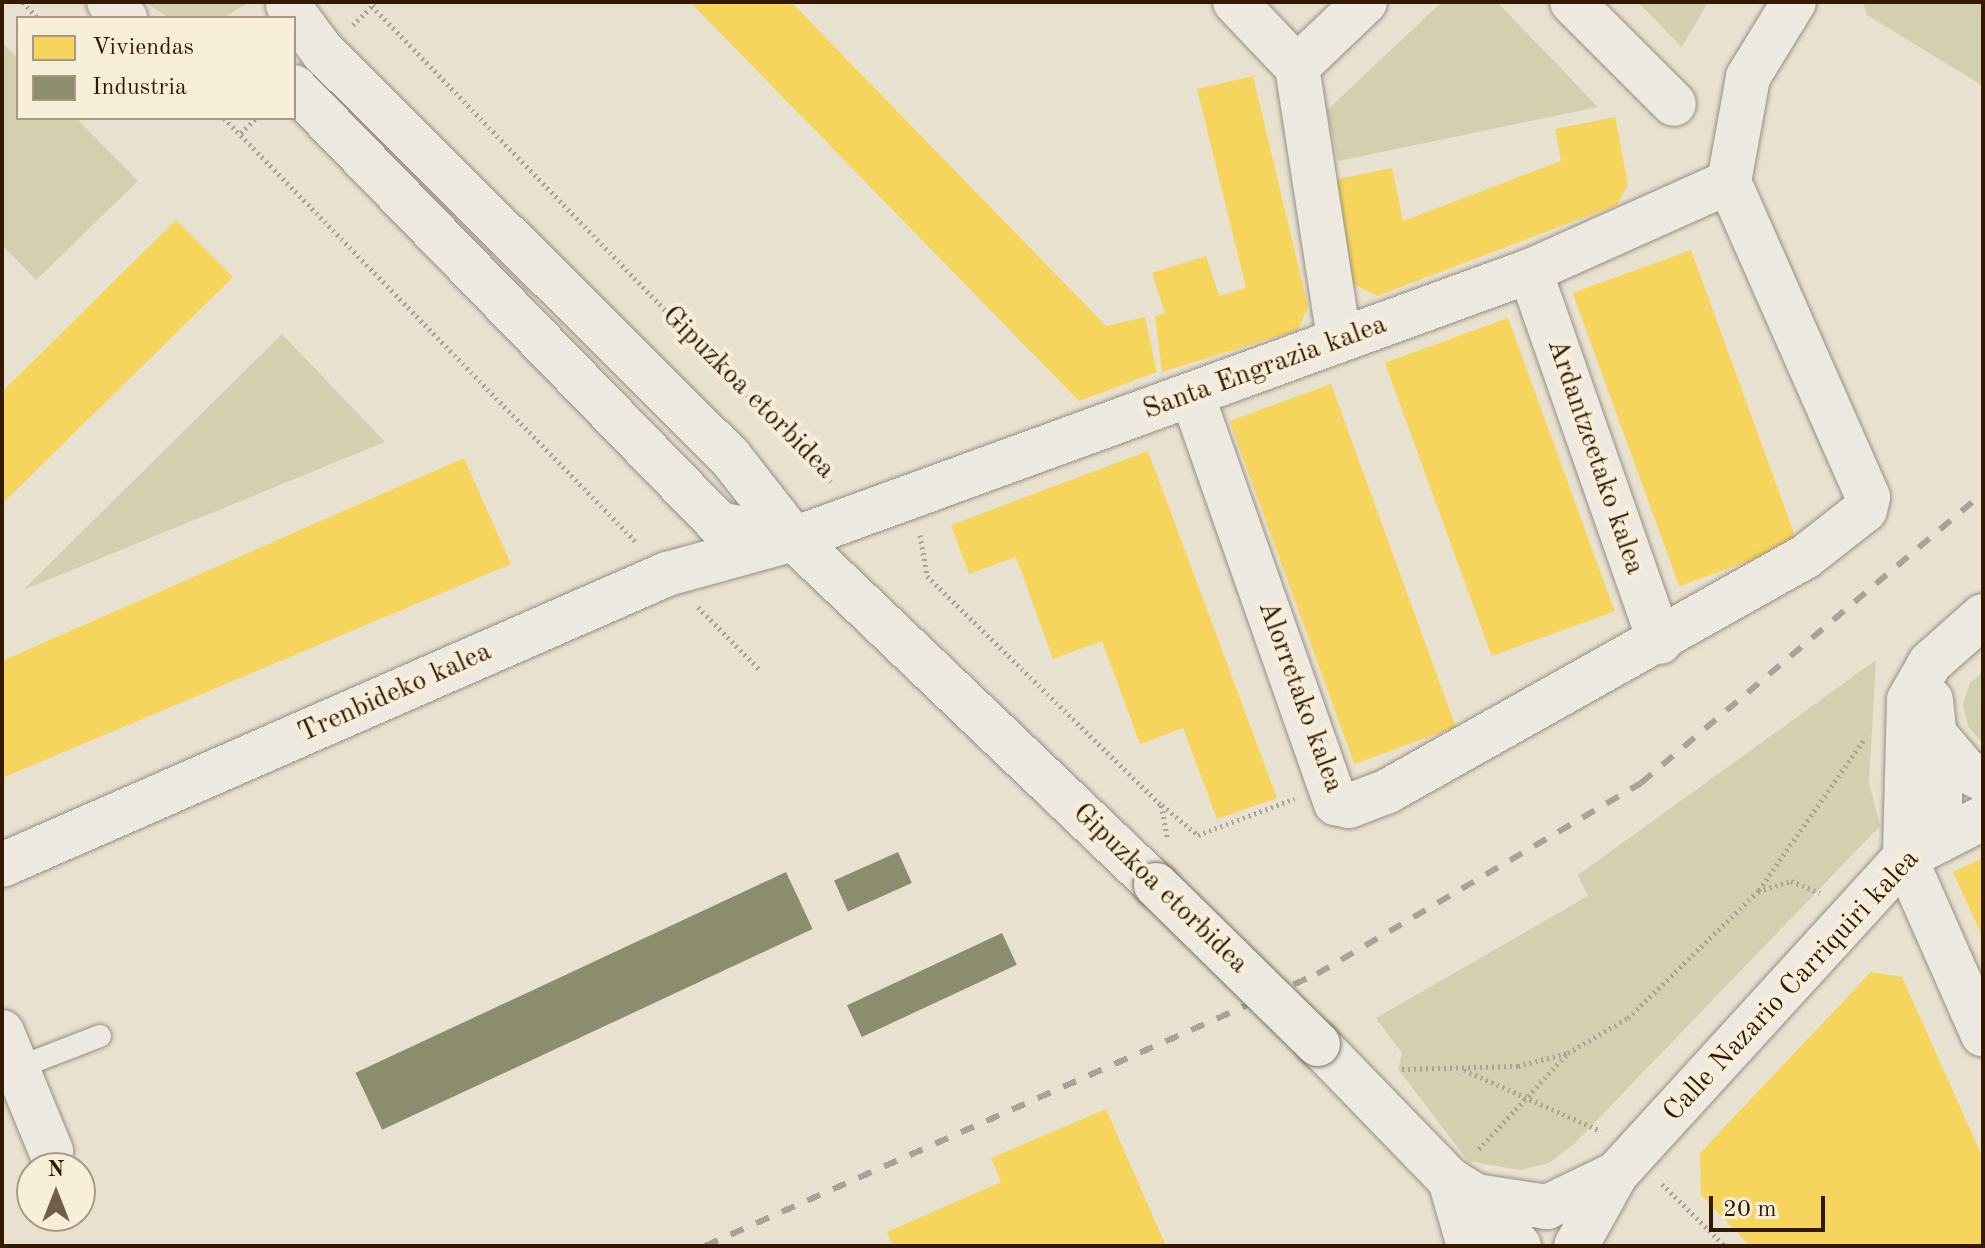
<!DOCTYPE html>
<html>
<head>
<meta charset="utf-8">
<style>
	body { margin:0 }
	#map { position:relative; width:1985px; height:1248px; overflow:hidden; background:#e8e1d0; font-family:"Old Standard TT",serif }
	div>[style] { position:absolute }
	[style*='--x'] { left:calc(var(--x)*1px); top:calc(var(--y)*1px); width:calc(var(--w)*1px); rotate:calc(var(--a)*1deg) }
	.green>* { inset:0; background:#d2d0ae }
	.homes>* { inset:0; background:#f6d55c; transform-origin:0 0 }
	.industry>* { inset:0; background:#8c8c6e; transform-origin:0 0 }
	.path>* { height:5px; margin-top:-2.5px; transform-origin:0; background:repeating-linear-gradient(90deg,#a8a299 0 2px,transparent 0 6px) }
	.roads { filter:drop-shadow(0 0 2px #978e82) drop-shadow(0 0 2px #978e82) }
	.lane>* { height:22px; margin:-11px; padding:0 11px; transform-origin:11px; border-radius:11px; background:#ede9e0 }
	.street>* { height:44px; margin:-22px; padding:0 22px; transform-origin:22px; border-radius:22px; background:#ede9e0 }
	.secondary>* { height:44px; margin:-22px; padding:0 22px; transform-origin:22px; border-radius:22px; background:#ede9e0 }
	.rail>* { height:6px; margin-top:-3px; transform-origin:0; background:repeating-linear-gradient(90deg,#a8a299 0 14px,transparent 0 28px) }
	.bridges { filter:drop-shadow(0 0 2px #7c7367) drop-shadow(0 0 2px #7c7367) }
	.secondary-bridge>* { height:44px; margin:-22px; padding:0 22px; transform-origin:22px; border-radius:22px; background:#ede9e0 }
	span { translate:-50% -50%; white-space:nowrap; text-align:center; line-height:1.15; -webkit-text-stroke:8px #f7eeda; paint-order:stroke }
	.street-label { font-size:28px; color:#341800 }
	.frame { position:absolute; inset:0; border:4px solid #341800; pointer-events:none }
	.legend { position:absolute; left:16px; top:16px; width:280px; height:104px; box-sizing:border-box; background:#f7eeda; border:2px solid #a99883; margin:0; padding:10px 14px; list-style:none; font-size:24px; color:#341800 }
	.legend li { display:flex; align-items:center; gap:16px; height:40px }
	.legend b { width:40px; border:2px solid #a99883 }
	.north { position:absolute; left:16px; top:1152px; width:80px; height:80px; box-sizing:border-box; background:#f7eeda; border:2px solid #a99883; border-radius:50%; rotate:0deg; font-size:22px; font-weight:700; line-height:32px; text-align:center; color:#341800 }
	.north::after { content:''; display:block; margin:auto; width:28px; height:36px; background:#735e49; clip-path:polygon(50% 0,100% 100%,50% 72%,0 100%) }
	.scale { position:absolute; left:1709px; top:1196px; width:116px; height:36px; box-sizing:border-box; border:4px solid #341800; border-top:0; padding-left:10px; font-size:24px; line-height:28px; white-space:nowrap; color:#341800; -webkit-text-stroke:6px #f7eeda; paint-order:stroke }
</style>
</head>
<body>
<div id="map">
	<div class="green">
		<i style="clip-path:polygon(145px 2px,249px 2px,224px 18px,169px 18px)"></i>
		<i style="clip-path:polygon(1442px 2px,1497px 2px,1598px 107px,1338px 161px,1327px 110px)"></i>
		<i style="clip-path:polygon(1638px 2px,1708px 2px,1682px 47px)"></i>
		<i style="clip-path:polygon(1863px 2px,1983px 2px,1983px 86px,1867px 15px)"></i>
		<i style="clip-path:polygon(2px 42px,18px 59px,18px 118px,76px 118px,138px 181px,36px 280px,2px 245px)"></i>
		<i style="clip-path:polygon(282px 334px,385px 442px,23px 590px)"></i>
		<i style="clip-path:polygon(1876px 660px,1869px 783px,1880px 826px,1574px 1144px,1549px 1163px,1520px 1170px,1468px 1161px,1398px 1069px,1402px 1053px,1376px 1018px,1588px 896px,1578px 875px)"></i>
		<i style="clip-path:polygon(1983px 672px,1983px 744px,1968px 726px,1963px 705px,1970px 683px)"></i>
	</div>
	<div class="homes">
		<i style="clip-path:polygon(690px 2px,791px 2px,1106px 326px,1145px 317px,1157px 372px,1079px 401px)"></i>
		<i style="clip-path:polygon(1253px 76px,1308px 307px,1298px 330px,1162px 372px,1155px 316px,1165px 313px,1152px 273px,1206px 256px,1219px 296px,1246px 288px,1197px 89px)"></i>
		<i style="clip-path:polygon(1615px 117px,1628px 184px,1617px 205px,1377px 296px,1350px 282px,1328px 181px,1392px 168px,1403px 221px,1561px 161px,1555px 129px)"></i>
		<i style="clip-path:polygon(176px 220px,233px 277px,2px 504px,2px 392px)"></i>
		<i style="left:1691px;top:250px;width:312px;height:126px;rotate:70deg"></i>
		<i style="left:1508px;top:318px;width:312px;height:131px;rotate:70deg"></i>
		<i style="left:1331px;top:384px;width:365px;height:108px;rotate:70deg"></i>
		<i style="clip-path:polygon(1148px 451px,1277px 798px,1217px 819px,1183px 728px,1140px 744px,1102px 641px,1053px 659px,1016px 557px,969px 574px,951px 525px)"></i>
		<i style="clip-path:polygon(464px 458px,511px 564px,2px 778px,2px 661px)"></i>
		<i style="clip-path:polygon(1983px 858px,1983px 938px,1953px 872px)"></i>
		<i style="clip-path:polygon(1871px 972px,1902px 977px,1983px 1158px,1983px 1246px,1750px 1246px,1701px 1195px,1700px 1153px)"></i>
		<i style="clip-path:polygon(1106px 1109px,1166px 1246px,893px 1246px,887px 1232px,1001px 1182px,991px 1158px)"></i>
	</div>
	<div class="industry">
		<i style="left:898px;top:852px;width:34px;height:70px;rotate:66deg"></i>
		<i style="left:786px;top:872px;width:63px;height:475px;rotate:65deg"></i>
		<i style="left:1002px;top:933px;width:35px;height:171px;rotate:65deg"></i>
	</div>
	<div class="path">
		<i style="--x:23;--y:2;--w:22;--a:47"></i>
		<i style="--x:374;--y:2;--w:4;--a:117"></i>
		<i style="--x:372;--y:6;--w:661;--a:46.04"></i>
		<i style="--x:353;--y:25;--w:27;--a:-45"></i>
		<i style="--x:224;--y:118;--w:591;--a:45.82"></i>
		<i style="--x:241;--y:133;--w:21;--a:-45"></i>
		<i style="--x:920;--y:535;--w:42;--a:80.3"></i>
		<i style="--x:927;--y:576;--w:327;--a:44.4"></i>
		<i style="--x:1161;--y:805;--w:33;--a:79"></i>
		<i style="--x:698;--y:607;--w:87;--a:45.5"></i>
		<i style="--x:1162;--y:805;--w:47;--a:39.8"></i>
		<i style="--x:1198;--y:835;--w:103;--a:-20.6"></i>
		<i style="--x:1759;--y:890;--w:185;--a:-55.1"></i>
		<i style="--x:1402;--y:1069;--w:116;--a:-1.5"></i>
		<i style="--x:1518;--y:1066;--w:52;--a:-14.6"></i>
		<i style="--x:1568;--y:1053;--w:69;--a:-30.3"></i>
		<i style="--x:1628;--y:1018;--w:182;--a:-44.3"></i>
		<i style="--x:1758;--y:891;--w:34;--a:-17"></i>
		<i style="--x:1791;--y:881;--w:31;--a:22"></i>
		<i style="--x:1464;--y:1070;--w:150;--a:24"></i>
		<i style="--x:1479;--y:1149;--w:129;--a:-47.2"></i>
		<i style="--x:1662;--y:1184;--w:88;--a:44.5"></i>
	</div>
	<div class="roads">
		<div class="lane">
			<i style="--x:17;--y:1068;--w:89;--a:-21.1"></i>
		</div>
		<div class="street">
			<i style="--x:1235;--y:2;--w:90;--a:46.4"></i>
			<i style="--x:1297;--y:67;--w:275;--a:81.2"></i>
			<i style="--x:1572;--y:2;--w:144;--a:45"></i>
			<i style="--x:1297;--y:67;--w:94;--a:-43.7"></i>
			<i style="--x:1530;--y:271;--w:393;--a:70.7"></i>
			<i style="--x:1192;--y:395;--w:433;--a:70.6"></i>
			<i style="--x:1336;--y:803;--w:13;--a:13"></i>
			<i style="--x:1349;--y:806;--w:40;--a:-21"></i>
			<i style="--x:1386;--y:792;--w:480;--a:-29.3"></i>
			<i style="--x:1805;--y:557;--w:76;--a:-38.1"></i>
			<i style="--x:1865;--y:510;--w:13;--a:-77"></i>
			<i style="--x:1868;--y:497;--w:344;--a:-113.8"></i>
			<i style="--x:1983;--y:616;--w:71;--a:138.4"></i>
			<i style="--x:1930;--y:663;--w:43;--a:119.6"></i>
			<i style="--x:1909;--y:700;--w:158;--a:91.5"></i>
			<i style="--x:1905;--y:858;--w:193;--a:66.2"></i>
			<i style="--x:1931;--y:700;--w:89;--a:84.2"></i>
			<i style="--x:1940;--y:789;--w:34;--a:90"></i>
			<i style="--x:1940;--y:823;--w:18;--a:109"></i>
			<i style="--x:1932;--y:731;--w:51;--a:49.8"></i>
			<i style="--x:1965;--y:770;--w:20;--a:27"></i>
			<i style="--x:2;--y:865;--w:726;--a:-23.63"></i>
			<i style="--x:667;--y:574;--w:132;--a:-15.4"></i>
			<i style="--x:794;--y:539;--w:783;--a:-20.01"></i>
			<i style="--x:1530;--y:271;--w:218;--a:-24.1"></i>
			<i style="--x:1729;--y:182;--w:107;--a:-79.7"></i>
			<i style="--x:1748;--y:77;--w:88;--a:-58.5"></i>
			<i style="--x:2;--y:1032;--w:129;--a:67.6"></i>
			<i style="--x:1476;--y:1196;--w:72;--a:8.8"></i>
			<i style="--x:1547;--y:1207;--w:76;--a:-25.6"></i>
			<i style="--x:1576;--y:1246;--w:82;--a:-60.9"></i>
			<i style="--x:1616;--y:1174;--w:428;--a:-47.6"></i>
			<i style="--x:1905;--y:858;--w:88;--a:-27.1"></i>
		</div>
		<div class="secondary">
			<i style="--x:109;--y:2;--w:23;--a:45"></i>
			<i style="--x:288;--y:5;--w:59;--a:53.3"></i>
			<i style="--x:323;--y:52;--w:574;--a:44.86"></i>
			<i style="--x:730;--y:457;--w:104;--a:52"></i>
			<i style="--x:794;--y:539;--w:501;--a:43.71"></i>
			<i style="--x:294;--y:87;--w:610;--a:45.8"></i>
			<i style="--x:719;--y:524;--w:76;--a:11.3"></i>
			<i style="--x:1318;--y:1044;--w:190;--a:45.9"></i>
			<i style="--x:1450;--y:1180;--w:31;--a:32"></i>
			<i style="--x:1476;--y:1196;--w:66;--a:49.3"></i>
			<i style="--x:1450;--y:1180;--w:69;--a:73.9"></i>
		</div>
	</div>
	<div class="rail">
		<i style="--x:705;--y:1246;--w:670;--a:-23.96"></i>
		<i style="--x:1317;--y:974;--w:376;--a:-30.5"></i>
		<i style="--x:1641;--y:783;--w:448;--a:-40.3"></i>
	</div>
	<div class="bridges">
		<div class="secondary-bridge">
			<i style="--x:1156;--y:885;--w:227;--a:44.5"></i>
		</div>
	</div>
	<div class="street-label">
		<span style="left:1265px;top:368px;rotate:-20deg">Santa Engrazia kalea</span>
		<span style="left:748px;top:393px;rotate:45deg">Gipuzkoa etorbidea</span>
		<span style="left:1595px;top:457px;rotate:71deg">Ardantzeetako kalea</span>
		<span style="left:395px;top:693px;rotate:-24deg">Trenbideko kalea</span>
		<span style="left:1300px;top:697px;rotate:70deg">Alorretako kalea</span>
		<span style="left:1160px;top:889px;rotate:44deg">Gipuzkoa etorbidea</span>
		<span style="left:1792px;top:986px;rotate:-47deg">Calle Nazario Carriquiri kalea</span>
	</div>
	<div class="frame"></div>
	<ul class="legend">
	<li><b style="height:22px;background:#f6d55c"></b>Viviendas</li>
	<li><b style="height:22px;background:#8c8c6e"></b>Industria</li>
	</ul>
	<div class="north">N</div>
	<div class="scale">20 m</div>
</div>
</body>
</html>
